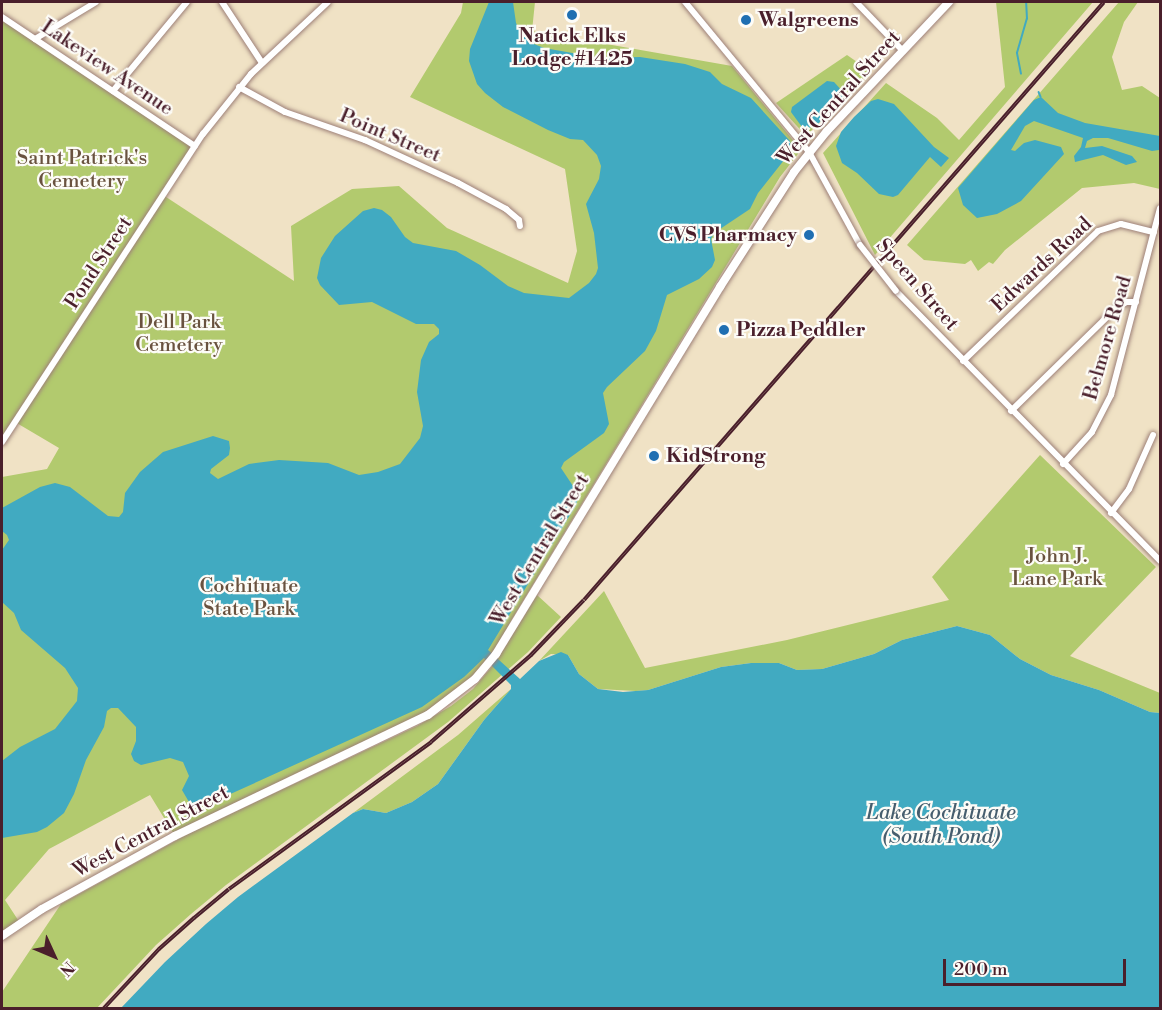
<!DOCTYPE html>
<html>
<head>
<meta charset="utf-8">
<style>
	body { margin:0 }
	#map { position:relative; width:1162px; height:1010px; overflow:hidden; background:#f0e2c5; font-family:"Libre Bodoni",serif }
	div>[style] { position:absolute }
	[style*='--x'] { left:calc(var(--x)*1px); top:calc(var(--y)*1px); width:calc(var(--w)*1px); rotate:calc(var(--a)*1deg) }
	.green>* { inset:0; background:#b2ca6e }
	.water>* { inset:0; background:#41aac1 }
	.stream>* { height:1.5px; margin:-0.75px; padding:0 0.75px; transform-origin:0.75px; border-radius:0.75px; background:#41aac1 }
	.roads { filter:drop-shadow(0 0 2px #9d8078) drop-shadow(0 0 2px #9d8078) }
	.minor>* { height:6px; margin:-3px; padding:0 3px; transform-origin:3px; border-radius:3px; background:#fff }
	.major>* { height:8px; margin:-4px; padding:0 4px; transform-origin:4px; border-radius:4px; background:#fff }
	.rail>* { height:4px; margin-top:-2px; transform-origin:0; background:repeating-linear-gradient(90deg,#fdfcf7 0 4.5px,#4a1f2b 0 9px); box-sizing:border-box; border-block:2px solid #4a1f2b }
	.bridges { filter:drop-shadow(0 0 2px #9d8078) drop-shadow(0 0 2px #9d8078) }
	.minor-bridge>* { height:6px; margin:-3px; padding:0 3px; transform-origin:3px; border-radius:3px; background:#fff }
	.dots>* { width:16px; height:16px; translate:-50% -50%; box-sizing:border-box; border:3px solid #fdfcf7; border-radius:50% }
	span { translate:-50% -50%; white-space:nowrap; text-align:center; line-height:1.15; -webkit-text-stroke:4.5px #fdfcf7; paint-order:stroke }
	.poi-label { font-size:20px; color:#4a1f2b; font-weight:700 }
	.left { translate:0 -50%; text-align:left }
	.right { translate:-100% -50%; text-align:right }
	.street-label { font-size:20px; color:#4a1f2b }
	.park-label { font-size:20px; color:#69523f }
	.water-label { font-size:21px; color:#465e6e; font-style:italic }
	.frame { position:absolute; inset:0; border:3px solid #4a1f2b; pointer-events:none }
	.north { position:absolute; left:24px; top:926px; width:60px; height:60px; -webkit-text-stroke:4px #fdfcf7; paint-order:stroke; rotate:134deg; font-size:16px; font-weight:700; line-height:24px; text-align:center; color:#4a1f2b }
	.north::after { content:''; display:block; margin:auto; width:21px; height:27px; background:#4a1f2b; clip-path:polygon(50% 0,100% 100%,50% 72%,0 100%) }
	.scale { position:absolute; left:943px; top:959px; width:183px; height:27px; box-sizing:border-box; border:3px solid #4a1f2b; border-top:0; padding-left:8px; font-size:18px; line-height:21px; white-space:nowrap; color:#4a1f2b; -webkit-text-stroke:4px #fdfcf7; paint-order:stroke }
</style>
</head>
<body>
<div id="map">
	<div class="green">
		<i style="clip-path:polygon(463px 2px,535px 2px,532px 31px,732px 66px,801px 150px,780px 177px,512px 619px,491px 660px,441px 707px,175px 836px,150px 795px,49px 849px,5px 900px,20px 923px,2px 936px,2px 477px,47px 469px,59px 448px,15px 422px,2px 442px,2px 17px,195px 146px,163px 195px,294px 281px,291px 226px,352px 189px,399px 186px,447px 228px,568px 283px,577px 251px,565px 169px,410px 97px,461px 13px)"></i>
		<i style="clip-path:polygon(996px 2px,1093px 2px,875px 255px,823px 153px,886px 83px,937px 118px,959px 140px,1005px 87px)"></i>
		<i style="clip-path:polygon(1119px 2px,1138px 2px,1124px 22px,1112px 57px,1122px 90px,1142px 86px,1160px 98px,1160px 189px,1134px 183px,1082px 188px,1005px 250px,993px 264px,989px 262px,978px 271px,971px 260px,965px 264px,924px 260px,907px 245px)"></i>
		<i style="clip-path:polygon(847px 55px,870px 71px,806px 136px,776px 103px)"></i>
		<i style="clip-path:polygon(1040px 455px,1156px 567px,1070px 656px,1160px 693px,1160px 713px,1150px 712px,1099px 690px,1051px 675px,1020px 659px,990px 635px,957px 626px,902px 640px,874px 654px,822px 669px,797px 670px,779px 663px,751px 663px,721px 667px,648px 690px,636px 691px,598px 689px,579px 674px,568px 655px,551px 654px,539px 661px,604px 591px,645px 668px,787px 640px,949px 600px,932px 577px)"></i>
		<i style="clip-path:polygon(537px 595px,561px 617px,528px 652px,448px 722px,226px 885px,191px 914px,156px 945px,97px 1008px,2px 1008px,2px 992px,61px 904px,188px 834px,417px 726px,451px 706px,473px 689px,495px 663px)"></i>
		<i style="clip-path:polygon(511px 689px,484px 720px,438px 784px,412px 802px,386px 813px,363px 809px,353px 813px,458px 735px)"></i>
	</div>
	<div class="water">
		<i style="clip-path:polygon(489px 2px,513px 2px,516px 23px,520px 30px,534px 44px,544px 48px,601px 58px,640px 57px,685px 64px,710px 72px,722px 84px,751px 98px,790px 141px,792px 150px,758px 193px,750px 209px,714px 233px,711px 239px,715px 260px,712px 267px,699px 279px,667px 295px,656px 331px,645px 351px,607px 387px,603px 393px,609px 424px,604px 433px,564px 462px,561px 468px,579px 495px,576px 505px,488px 650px,520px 679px,539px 661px,561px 652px,568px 655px,579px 674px,598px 689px,623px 692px,648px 690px,721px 667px,751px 663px,779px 663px,797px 670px,822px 669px,874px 654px,902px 640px,957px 626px,990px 635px,1020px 659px,1051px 675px,1099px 690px,1150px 712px,1160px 713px,1160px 1008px,121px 1008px,165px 962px,206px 924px,238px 897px,353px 813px,363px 809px,386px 813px,412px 802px,438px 784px,484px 720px,511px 689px,511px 685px,484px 658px,464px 677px,422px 707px,226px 796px,199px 804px,189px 802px,182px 790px,189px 776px,183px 762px,170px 758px,141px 765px,134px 761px,131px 754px,136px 741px,136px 727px,118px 708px,111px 708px,107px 711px,104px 727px,86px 760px,74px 794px,64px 813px,47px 827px,37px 832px,2px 838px,2px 761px,20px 747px,55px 729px,77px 701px,78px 688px,65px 668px,21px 630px,14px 613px,2px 602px,2px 550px,9px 540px,7px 535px,2px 531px,2px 508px,40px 487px,55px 483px,70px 487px,108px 516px,119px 517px,123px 512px,125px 493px,140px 472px,163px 452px,213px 436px,229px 441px,230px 448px,229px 455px,211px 469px,210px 473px,218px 479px,249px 464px,279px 460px,328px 463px,359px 475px,378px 472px,400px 464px,420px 438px,423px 426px,417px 392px,421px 360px,429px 342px,439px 334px,439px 329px,434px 324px,416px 324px,372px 302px,339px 305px,320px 285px,317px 278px,321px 258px,335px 236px,363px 211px,374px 208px,382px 210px,391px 217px,405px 237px,413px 243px,456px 251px,480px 265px,508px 286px,524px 293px,569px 298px,589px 283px,596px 274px,598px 268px,594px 233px,586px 204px,599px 179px,601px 166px,597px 155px,583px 140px,570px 139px,548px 130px,503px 107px,485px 93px,477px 84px,469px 61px,470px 49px)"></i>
		<i style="clip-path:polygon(827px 81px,834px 82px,844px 93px,843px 98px,817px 125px,808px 128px,802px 127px,791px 112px,792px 107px)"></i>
		<i style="clip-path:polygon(1041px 97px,1058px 113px,1085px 123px,1160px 136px,1159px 150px,1152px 151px,1108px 138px,1093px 138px,1087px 141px,1085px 148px,1102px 146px,1132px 156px,1137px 162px,1126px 165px,1103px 155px,1075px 162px,1074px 156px,1081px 147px,1083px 138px,1034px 121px,1025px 126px,1011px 150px,1015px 151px,1024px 143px,1035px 140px,1061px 147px,1064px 154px,1021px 201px,997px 214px,977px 218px,963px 205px,958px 188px,1034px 100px)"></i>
		<i style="clip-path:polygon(878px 99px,894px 104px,934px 147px,949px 158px,941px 167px,930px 157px,898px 195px,893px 197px,879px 194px,857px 173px,842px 163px,836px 146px,841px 132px,854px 117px,871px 101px)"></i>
	</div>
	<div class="stream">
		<i style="--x:1021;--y:74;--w:21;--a:-101"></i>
		<i style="--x:1017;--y:53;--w:35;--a:-74"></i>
		<i style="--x:1027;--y:19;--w:17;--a:-93"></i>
		<i style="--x:1039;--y:92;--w:5;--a:68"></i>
	</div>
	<div class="roads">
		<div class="minor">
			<i style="--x:222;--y:2;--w:73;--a:56.7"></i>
			<i style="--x:685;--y:2;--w:195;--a:50.4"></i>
			<i style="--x:809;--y:152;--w:106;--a:61.3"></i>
			<i style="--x:856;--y:2;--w:68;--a:46.2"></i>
			<i style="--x:2;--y:17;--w:232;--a:33.8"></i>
			<i style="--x:35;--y:39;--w:71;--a:-31.2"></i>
			<i style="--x:239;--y:87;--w:52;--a:28.5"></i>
			<i style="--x:285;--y:112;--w:85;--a:19.3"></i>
			<i style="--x:365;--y:140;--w:102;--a:24.8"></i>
			<i style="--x:458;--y:183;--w:55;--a:28.4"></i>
			<i style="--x:506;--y:209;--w:17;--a:40"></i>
			<i style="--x:519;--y:220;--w:6;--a:81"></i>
			<i style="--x:113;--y:91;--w:116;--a:-50.3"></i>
			<i style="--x:896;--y:291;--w:378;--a:45.6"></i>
			<i style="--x:963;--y:361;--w:187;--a:-43.9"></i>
			<i style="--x:1098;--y:231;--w:24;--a:-17"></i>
			<i style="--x:1121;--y:224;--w:34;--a:14"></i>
			<i style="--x:1011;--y:411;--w:146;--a:-44.4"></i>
			<i style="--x:1115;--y:309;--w:13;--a:-32"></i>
			<i style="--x:1126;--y:302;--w:10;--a:0"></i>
			<i style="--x:2;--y:442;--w:368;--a:-56.9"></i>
			<i style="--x:203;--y:134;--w:77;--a:-51.3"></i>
			<i style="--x:251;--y:74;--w:105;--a:-43.1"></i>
			<i style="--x:1063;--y:464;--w:43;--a:-47.8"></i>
			<i style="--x:1092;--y:432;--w:42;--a:-62.8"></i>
			<i style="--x:1111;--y:395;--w:193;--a:-75.3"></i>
			<i style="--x:1111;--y:513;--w:30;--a:-53"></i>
			<i style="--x:1129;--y:489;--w:59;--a:-66"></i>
		</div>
		<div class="major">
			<i style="--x:2;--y:936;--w:48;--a:-34"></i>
			<i style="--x:42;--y:909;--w:152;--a:-28.8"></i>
			<i style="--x:175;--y:836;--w:280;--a:-25.6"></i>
			<i style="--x:428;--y:715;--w:59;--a:-37.5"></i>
			<i style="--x:475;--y:679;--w:33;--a:-50"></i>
			<i style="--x:496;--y:654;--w:430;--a:-58.6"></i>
			<i style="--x:720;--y:287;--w:137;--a:-57.2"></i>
			<i style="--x:794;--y:172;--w:53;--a:-51.2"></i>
			<i style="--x:827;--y:131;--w:178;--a:-46.6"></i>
		</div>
	</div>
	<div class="rail">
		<i style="--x:104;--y:1008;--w:81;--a:-47"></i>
		<i style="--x:159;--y:949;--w:47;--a:-41.5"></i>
		<i style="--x:194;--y:918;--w:45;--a:-39.6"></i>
		<i style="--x:229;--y:889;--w:250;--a:-36"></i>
		<i style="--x:431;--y:742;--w:133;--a:-41"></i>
		<i style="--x:531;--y:655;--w:76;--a:-46.1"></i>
		<i style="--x:584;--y:600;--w:792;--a:-48.99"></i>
	</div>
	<div class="bridges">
		<div class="minor-bridge">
			<i style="--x:860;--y:245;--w:58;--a:52"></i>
		</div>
	</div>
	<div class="dots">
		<i style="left:572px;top:15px;background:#1f6fb2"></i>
		<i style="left:746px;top:20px;background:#1f6fb2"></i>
		<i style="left:809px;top:235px;background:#1f6fb2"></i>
		<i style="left:724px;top:330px;background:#1f6fb2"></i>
		<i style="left:654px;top:456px;background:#1f6fb2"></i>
	</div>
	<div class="poi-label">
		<span class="left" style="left:758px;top:20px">Walgreens</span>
		<span style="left:572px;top:48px">Natick Elks<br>Lodge #1425</span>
		<span class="right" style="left:797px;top:235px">CVS Pharmacy</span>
		<span class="left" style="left:736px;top:330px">Pizza Peddler</span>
		<span class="left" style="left:666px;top:456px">KidStrong</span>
	</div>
	<div class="street-label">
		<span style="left:107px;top:68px;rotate:34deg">Lakeview Avenue</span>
		<span style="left:839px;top:98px;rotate:-48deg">West Central Street</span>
		<span style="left:390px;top:136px;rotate:23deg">Point Street</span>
		<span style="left:99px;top:263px;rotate:-57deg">Pond Street</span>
		<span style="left:1042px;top:265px;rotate:-43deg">Edwards Road</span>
		<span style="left:917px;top:285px;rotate:49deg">Speen Street</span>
		<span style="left:1108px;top:338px;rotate:-74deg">Belmore Road</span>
		<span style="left:540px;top:550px;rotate:-59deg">West Central Street</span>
		<span style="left:151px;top:832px;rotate:-28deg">West Central Street</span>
	</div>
	<div class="park-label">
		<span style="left:82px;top:170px">Saint Patrick's<br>Cemetery</span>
		<span style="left:179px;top:334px">Dell Park<br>Cemetery</span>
		<span style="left:1057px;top:568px">John J.<br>Lane Park</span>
		<span style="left:249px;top:598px">Cochituate<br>State Park</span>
	</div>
	<div class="water-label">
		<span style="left:941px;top:825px">Lake Cochituate<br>(South Pond)</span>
	</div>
	<div class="frame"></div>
	<div class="north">N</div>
	<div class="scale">200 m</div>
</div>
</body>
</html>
